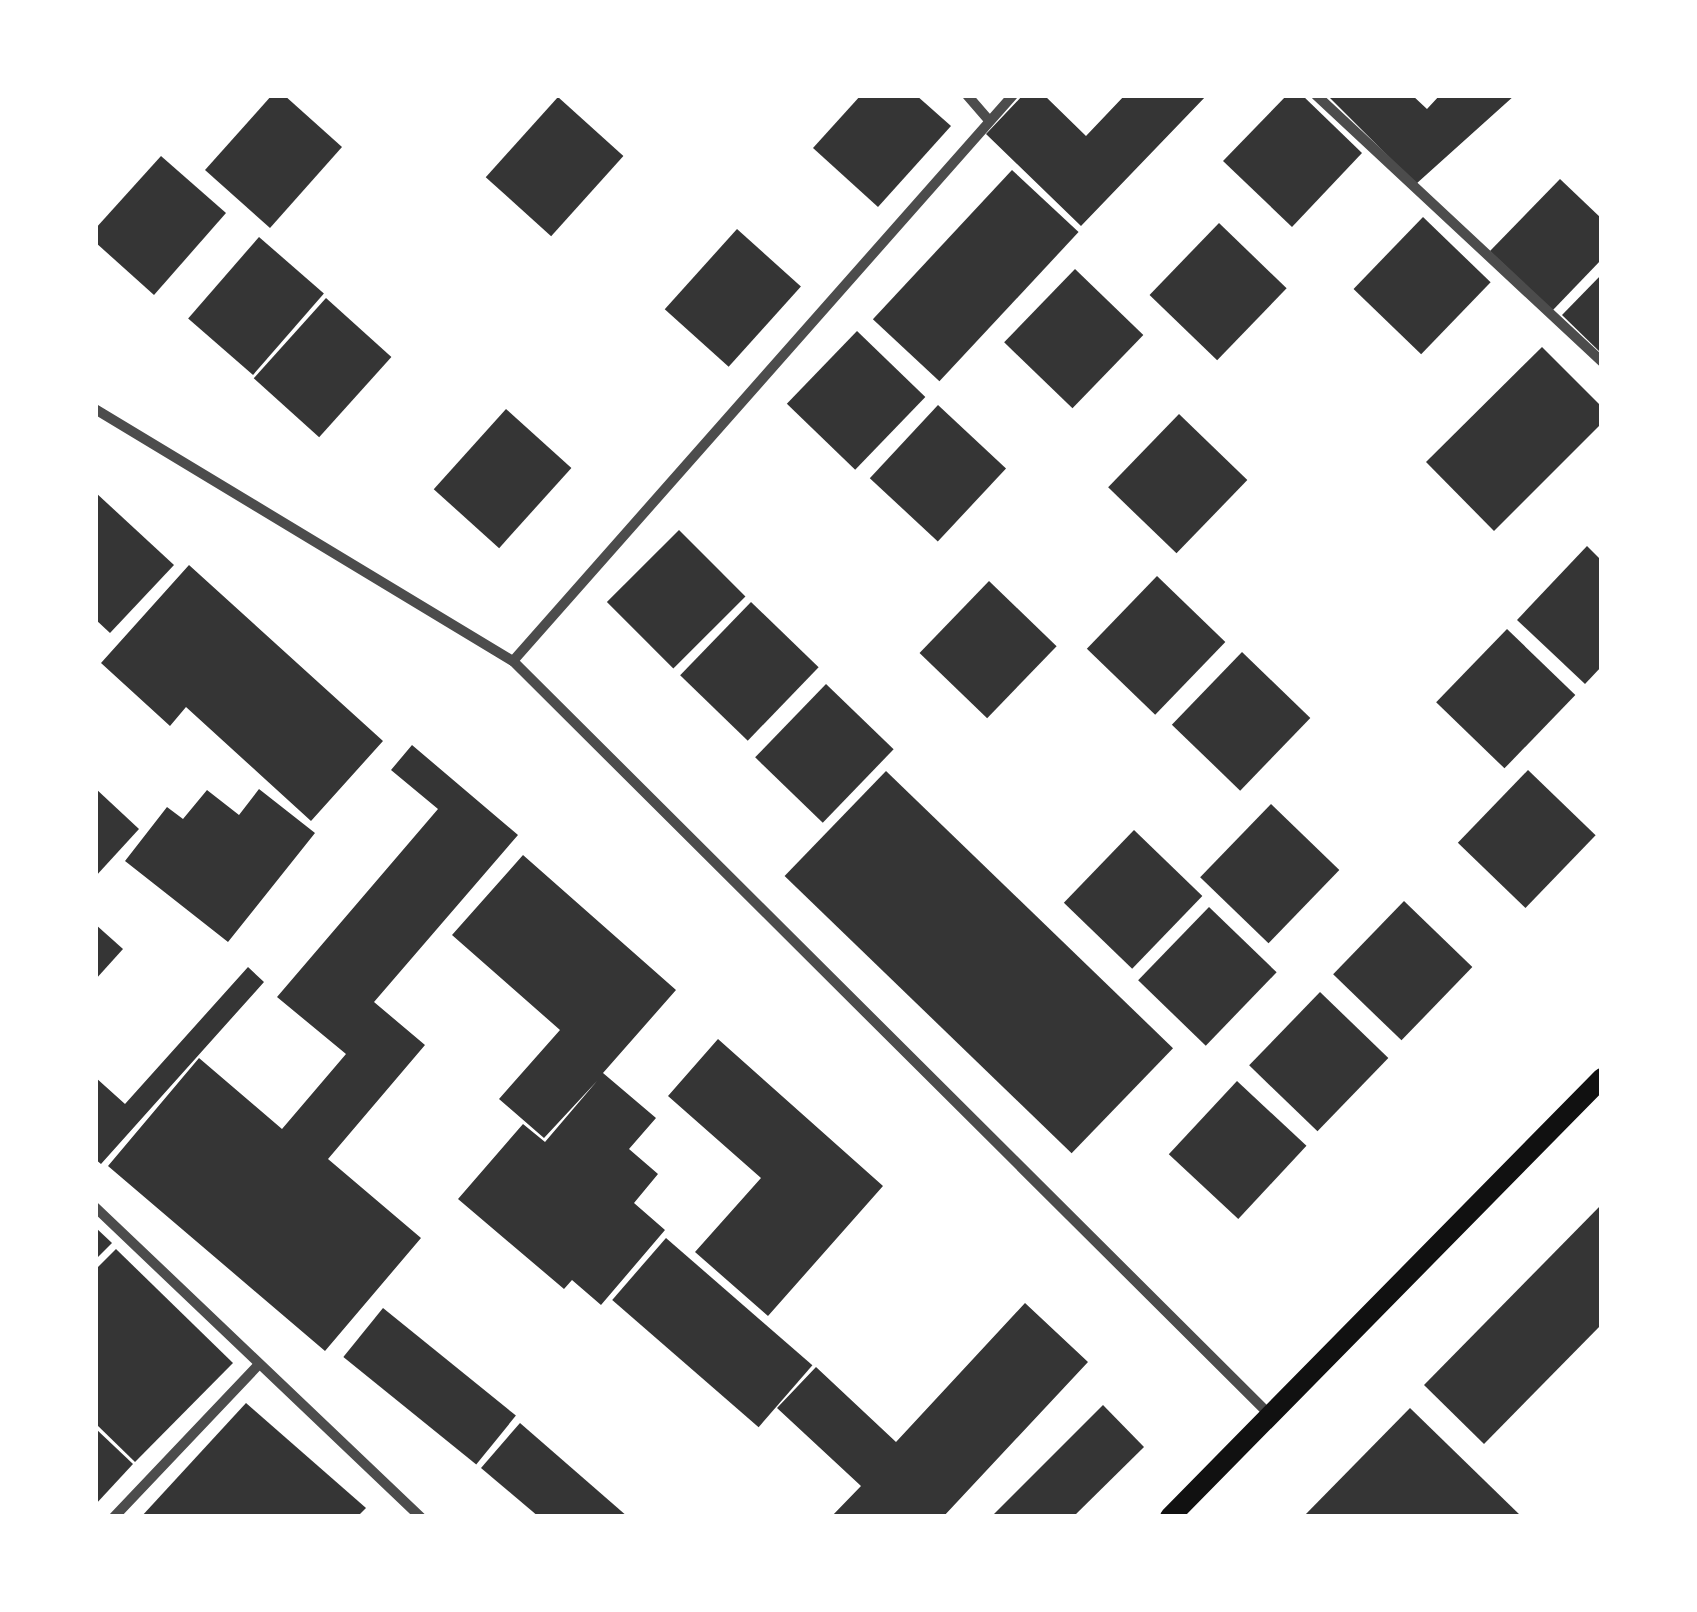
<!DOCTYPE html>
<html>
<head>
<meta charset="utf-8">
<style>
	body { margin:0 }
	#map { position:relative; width:1697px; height:1612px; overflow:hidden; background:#fff; font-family:"DejaVu Sans",sans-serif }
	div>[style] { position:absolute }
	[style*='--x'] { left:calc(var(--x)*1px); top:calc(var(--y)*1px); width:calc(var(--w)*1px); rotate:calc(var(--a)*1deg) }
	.building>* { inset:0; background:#353535; transform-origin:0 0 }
	.minor>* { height:10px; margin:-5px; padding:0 5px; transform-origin:5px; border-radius:5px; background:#4c4c4c }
	.secondary>* { height:20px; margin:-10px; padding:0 10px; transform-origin:10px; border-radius:10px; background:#111 }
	span { translate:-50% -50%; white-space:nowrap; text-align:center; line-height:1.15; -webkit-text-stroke:8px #fff; paint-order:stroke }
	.frame { position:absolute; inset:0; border:98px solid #fff; pointer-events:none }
</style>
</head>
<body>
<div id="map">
	<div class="building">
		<i style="clip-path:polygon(272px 95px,284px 95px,342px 147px,270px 228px,205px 170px)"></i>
		<i style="clip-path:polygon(861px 95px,916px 95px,951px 126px,878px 207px,813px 148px)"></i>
		<i style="clip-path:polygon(1023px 95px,1044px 95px,1086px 136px,1125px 95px,1207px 95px,1081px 226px,986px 134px)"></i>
		<i style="clip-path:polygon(1287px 95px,1302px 95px,1362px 153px,1292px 227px,1223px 161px)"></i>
		<i style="clip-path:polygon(1327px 95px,1412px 95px,1427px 109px,1440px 95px,1515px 95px,1416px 184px)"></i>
		<i style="left:558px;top:97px;width:88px;height:108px;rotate:42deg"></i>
		<i style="clip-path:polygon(161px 156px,226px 213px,154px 295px,95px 242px,95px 229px)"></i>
		<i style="left:1012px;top:170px;width:91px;height:204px;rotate:43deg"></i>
		<i style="clip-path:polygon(1560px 179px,1602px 219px,1602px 259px,1552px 311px,1490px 251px)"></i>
		<i style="left:1423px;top:217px;width:94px;height:100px;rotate:44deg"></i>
		<i style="left:1219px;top:223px;width:94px;height:100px;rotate:44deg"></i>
		<i style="left:737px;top:229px;width:86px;height:108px;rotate:42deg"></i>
		<i style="left:259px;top:237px;width:86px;height:108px;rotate:41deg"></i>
		<i style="left:1075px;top:269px;width:95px;height:102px;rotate:44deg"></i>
		<i style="clip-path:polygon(1602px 274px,1602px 354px,1562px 315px)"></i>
		<i style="left:326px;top:298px;width:88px;height:108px;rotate:42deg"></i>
		<i style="left:857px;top:331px;width:95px;height:101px;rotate:44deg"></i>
		<i style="clip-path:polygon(1542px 347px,1602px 407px,1602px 423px,1494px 531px,1426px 462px)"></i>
		<i style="left:938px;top:405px;width:93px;height:100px;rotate:43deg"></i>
		<i style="left:506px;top:409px;width:88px;height:108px;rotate:42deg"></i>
		<i style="left:1179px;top:414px;width:95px;height:102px;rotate:44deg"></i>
		<i style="clip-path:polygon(95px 492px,174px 565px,110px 633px,95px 619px)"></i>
		<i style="left:679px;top:530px;width:94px;height:102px;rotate:45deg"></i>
		<i style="clip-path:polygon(1587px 546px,1602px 561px,1602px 666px,1585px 684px,1517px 620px)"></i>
		<i style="clip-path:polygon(189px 565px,383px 741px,311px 821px,186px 707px,170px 726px,101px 663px)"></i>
		<i style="left:1157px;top:576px;width:95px;height:101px;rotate:44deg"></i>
		<i style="left:989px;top:581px;width:94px;height:100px;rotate:44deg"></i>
		<i style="left:751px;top:602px;width:94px;height:102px;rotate:44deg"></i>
		<i style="left:1507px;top:629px;width:95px;height:102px;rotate:44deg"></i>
		<i style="left:1242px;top:652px;width:95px;height:101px;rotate:44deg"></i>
		<i style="left:826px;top:684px;width:94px;height:102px;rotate:44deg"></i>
		<i style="clip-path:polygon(412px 745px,518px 835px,374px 1002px,425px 1045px,328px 1159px,421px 1238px,325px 1351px,108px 1166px,199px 1058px,282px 1129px,346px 1054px,277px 997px,438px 809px,391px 770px)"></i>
		<i style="left:1528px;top:770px;width:94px;height:101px;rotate:44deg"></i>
		<i style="left:886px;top:771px;width:399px;height:146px;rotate:44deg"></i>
		<i style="clip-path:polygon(95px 788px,139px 829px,95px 877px)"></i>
		<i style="clip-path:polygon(259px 789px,315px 833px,228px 942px,125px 861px,167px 807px,183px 819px,207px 790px,239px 815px)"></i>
		<i style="left:1271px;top:804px;width:95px;height:102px;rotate:44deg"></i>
		<i style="left:1134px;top:830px;width:95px;height:101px;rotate:44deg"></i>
		<i style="clip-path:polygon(523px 855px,676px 990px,603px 1073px,656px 1118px,629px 1149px,658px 1174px,634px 1203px,665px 1230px,601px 1305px,572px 1280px,564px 1289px,458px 1199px,523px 1124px,545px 1142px,597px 1081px,544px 1138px,499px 1099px,560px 1030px,452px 935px)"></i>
		<i style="left:1404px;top:901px;width:95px;height:102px;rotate:44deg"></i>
		<i style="left:1209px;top:907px;width:94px;height:102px;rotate:44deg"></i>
		<i style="clip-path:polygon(95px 924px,123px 949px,95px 980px)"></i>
		<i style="clip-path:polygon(248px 967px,264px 982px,101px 1164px,95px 1159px,95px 1077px,125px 1104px)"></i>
		<i style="left:1320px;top:992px;width:95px;height:102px;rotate:44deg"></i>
		<i style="clip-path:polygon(718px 1039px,883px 1186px,768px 1316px,695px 1252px,761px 1178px,668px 1096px)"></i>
		<i style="left:1237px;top:1081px;width:95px;height:100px;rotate:43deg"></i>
		<i style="clip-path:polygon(1602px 1204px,1602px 1324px,1484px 1444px,1424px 1385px)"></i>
		<i style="clip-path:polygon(95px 1227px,112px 1243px,95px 1260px)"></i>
		<i style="left:666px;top:1238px;width:194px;height:82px;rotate:41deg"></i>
		<i style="clip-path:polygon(116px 1249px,233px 1363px,135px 1462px,95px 1423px,95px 1270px)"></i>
		<i style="clip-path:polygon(1025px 1303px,1088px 1362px,943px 1517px,831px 1517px,861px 1486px,777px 1408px,816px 1367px,896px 1442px)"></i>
		<i style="left:383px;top:1308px;width:171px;height:63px;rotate:39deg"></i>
		<i style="clip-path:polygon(246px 1403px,366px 1508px,357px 1517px,141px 1517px)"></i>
		<i style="clip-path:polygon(1103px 1405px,1144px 1447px,1073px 1517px,991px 1517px)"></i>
		<i style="clip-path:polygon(1410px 1408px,1522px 1517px,1303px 1517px)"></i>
		<i style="clip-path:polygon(520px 1423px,628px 1517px,539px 1517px,481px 1468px)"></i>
		<i style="clip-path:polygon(95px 1428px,133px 1464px,95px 1505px)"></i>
	</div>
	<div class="minor">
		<i style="--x:967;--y:95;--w:33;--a:49"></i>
		<i style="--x:1316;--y:95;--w:391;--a:43"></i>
		<i style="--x:95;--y:409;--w:488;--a:31.1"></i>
		<i style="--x:513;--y:661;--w:1068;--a:44.89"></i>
		<i style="--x:513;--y:661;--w:755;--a:-48.54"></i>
		<i style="--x:95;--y:1207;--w:450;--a:43.6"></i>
		<i style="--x:114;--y:1517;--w:209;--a:-46.5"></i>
	</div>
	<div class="secondary">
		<i style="--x:1170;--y:1517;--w:616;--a:-45.46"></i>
	</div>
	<div class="frame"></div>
</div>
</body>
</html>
